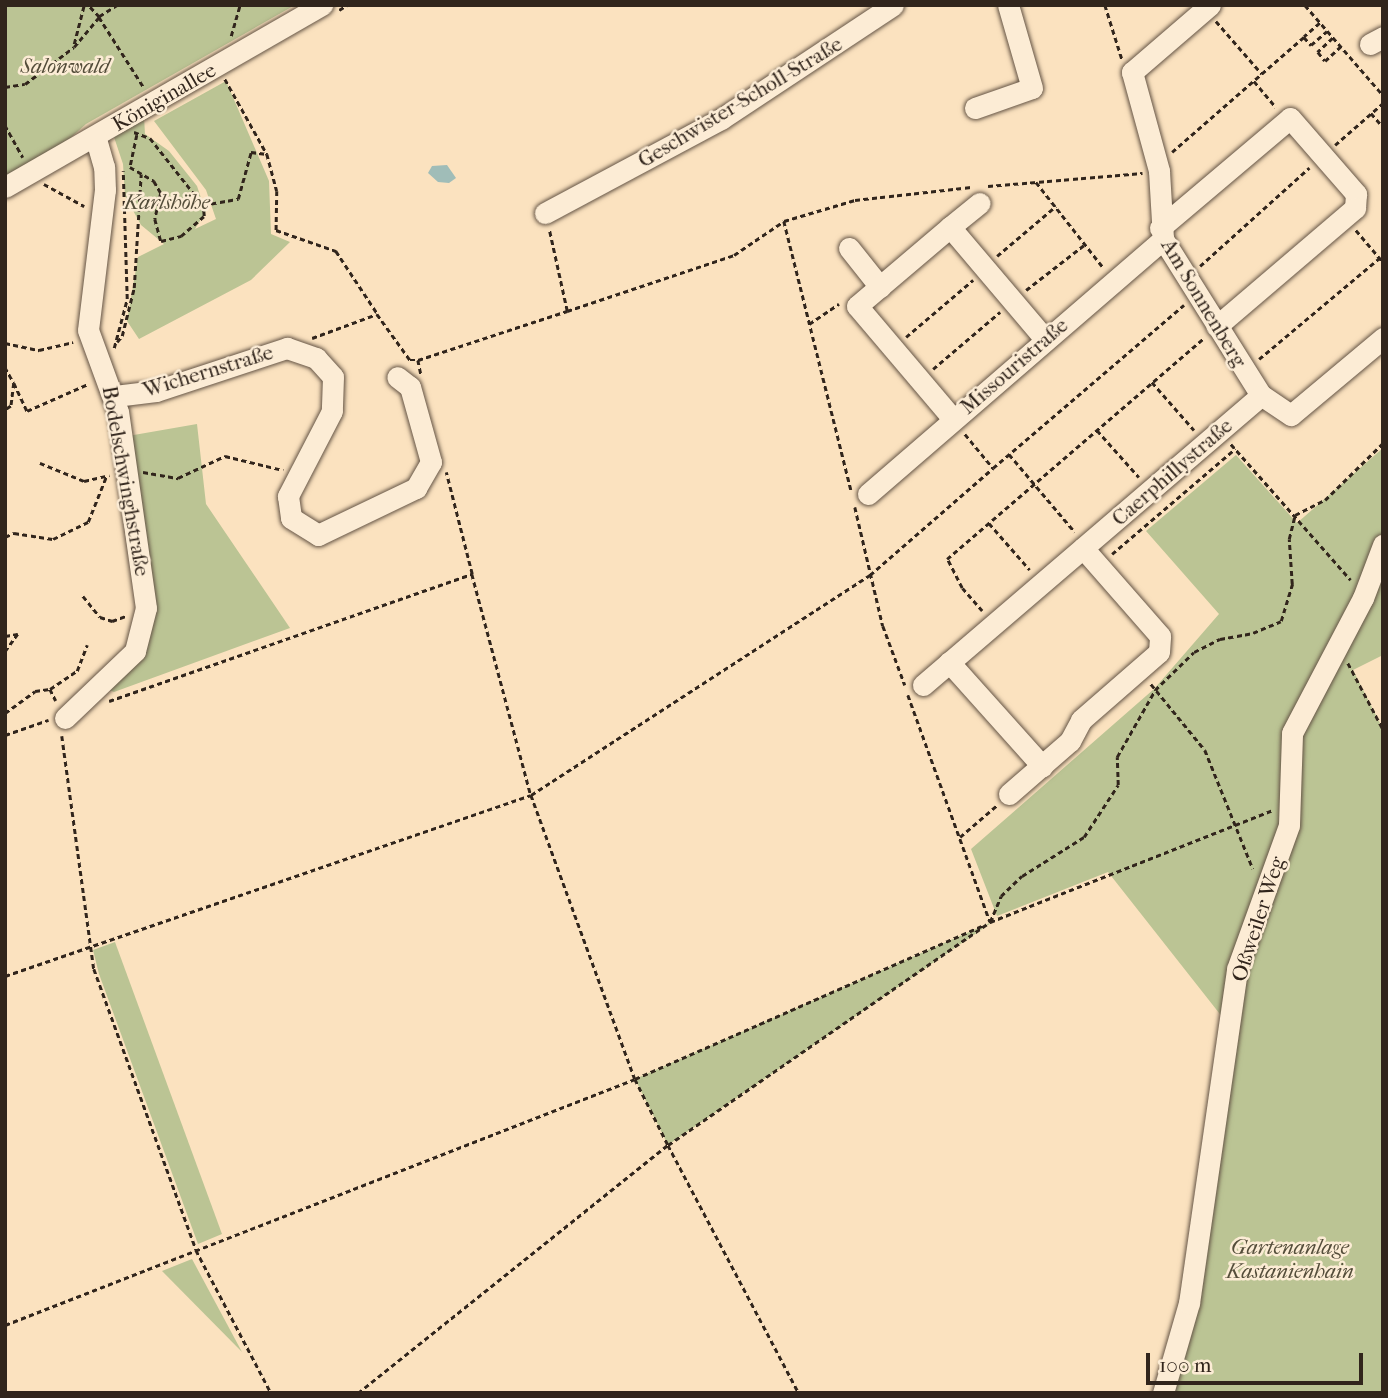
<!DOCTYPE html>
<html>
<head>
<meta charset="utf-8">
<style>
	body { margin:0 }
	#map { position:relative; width:1388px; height:1398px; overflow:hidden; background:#fbe2bf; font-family:"IM FELL French Canon",serif }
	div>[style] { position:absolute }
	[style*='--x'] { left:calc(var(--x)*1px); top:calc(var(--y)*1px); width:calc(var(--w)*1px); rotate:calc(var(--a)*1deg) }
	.green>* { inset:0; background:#bbc494 }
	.water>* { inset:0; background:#a0bdb8 }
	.path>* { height:2.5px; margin-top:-1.25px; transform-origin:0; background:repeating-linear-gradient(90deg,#31251c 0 5px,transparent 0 8.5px) }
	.roads { filter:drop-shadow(0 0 2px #645445) drop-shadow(0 0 2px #645445) }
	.minor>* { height:21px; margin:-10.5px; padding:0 10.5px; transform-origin:10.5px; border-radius:10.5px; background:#fcecd5 }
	span { translate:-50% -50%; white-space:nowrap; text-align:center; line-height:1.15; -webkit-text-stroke:5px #fcecd5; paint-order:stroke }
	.park-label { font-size:21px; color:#544d3a; font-style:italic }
	.street-label { font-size:21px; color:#31251c }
	.frame { position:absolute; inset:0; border:7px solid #31251c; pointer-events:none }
	.scale { position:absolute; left:1146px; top:1353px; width:217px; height:32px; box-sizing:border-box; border:4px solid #31251c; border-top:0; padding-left:9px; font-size:21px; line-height:24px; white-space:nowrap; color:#31251c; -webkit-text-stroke:5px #fcecd5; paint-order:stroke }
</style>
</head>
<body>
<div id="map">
	<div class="green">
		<i style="clip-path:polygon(5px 5px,295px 5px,86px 124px,48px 158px,5px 183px)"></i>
		<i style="clip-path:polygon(226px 81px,269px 181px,271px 234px,290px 242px,251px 280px,139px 339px,127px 321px,138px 257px,164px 244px,141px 225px,125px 196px,123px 164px,113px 134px,144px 117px,145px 134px,169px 151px,197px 186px,203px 204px,209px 206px,195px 229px,216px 219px,206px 190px,154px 121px)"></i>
		<i style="clip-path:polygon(197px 424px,206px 504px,290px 628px,114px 692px,104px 688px,143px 648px,128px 436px)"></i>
		<i style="clip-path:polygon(1383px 448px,1383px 534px,1292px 733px,1383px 545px,1383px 655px,1353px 670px,1383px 729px,1383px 1393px,1163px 1393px,1176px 1356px,1223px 1018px,1108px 872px,997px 916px,971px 849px,1154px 689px,1219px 614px,1146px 531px,1236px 455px,1297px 523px)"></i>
		<i style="clip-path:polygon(994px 921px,668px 1145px,635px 1079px)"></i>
		<i style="clip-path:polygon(115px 942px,222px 1234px,198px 1244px,99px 974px,93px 950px)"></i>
		<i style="clip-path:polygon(192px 1259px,242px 1352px,162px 1271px)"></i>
	</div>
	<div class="water">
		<i style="clip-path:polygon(447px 165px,456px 178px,449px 183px,438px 182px,428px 173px,432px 166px)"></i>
	</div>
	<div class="path">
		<i style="--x:118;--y:5;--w:22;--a:148"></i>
		<i style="--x:99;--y:17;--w:82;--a:57.5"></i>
		<i style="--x:1105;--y:5;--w:57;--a:72.5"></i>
		<i style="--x:1305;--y:5;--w:119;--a:49.1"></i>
		<i style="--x:339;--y:10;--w:9;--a:-32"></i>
		<i style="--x:1216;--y:21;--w:70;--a:49"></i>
		<i style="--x:1320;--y:23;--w:21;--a:139"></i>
		<i style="--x:1304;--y:37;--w:11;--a:49"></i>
		<i style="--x:1311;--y:45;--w:21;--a:-41"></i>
		<i style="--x:231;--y:36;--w:32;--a:-74"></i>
		<i style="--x:1333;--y:38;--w:21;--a:137"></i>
		<i style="--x:1318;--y:52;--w:11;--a:52"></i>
		<i style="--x:1325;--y:61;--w:21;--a:-43"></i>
		<i style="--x:74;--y:44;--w:40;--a:-75.6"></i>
		<i style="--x:225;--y:79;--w:86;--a:60.8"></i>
		<i style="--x:267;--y:154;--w:38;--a:75"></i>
		<i style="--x:277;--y:191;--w:39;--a:91"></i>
		<i style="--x:276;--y:230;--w:64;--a:19.3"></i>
		<i style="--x:336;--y:251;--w:74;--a:56.5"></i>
		<i style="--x:1254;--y:81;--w:34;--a:50"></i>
		<i style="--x:5;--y:87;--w:20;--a:-9"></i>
		<i style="--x:25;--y:84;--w:61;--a:-37.1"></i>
		<i style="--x:74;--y:47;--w:39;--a:-50"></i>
		<i style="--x:99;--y:17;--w:16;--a:-133"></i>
		<i style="--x:1371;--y:113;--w:18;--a:49"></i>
		<i style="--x:5;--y:125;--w:37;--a:61"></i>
		<i style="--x:134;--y:132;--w:17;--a:21"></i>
		<i style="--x:150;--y:138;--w:85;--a:51.7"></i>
		<i style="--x:203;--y:205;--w:36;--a:-10"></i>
		<i style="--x:238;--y:199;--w:49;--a:-74.5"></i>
		<i style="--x:251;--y:152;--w:16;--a:7"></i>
		<i style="--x:137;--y:135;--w:33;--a:102"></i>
		<i style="--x:130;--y:167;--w:28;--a:30"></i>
		<i style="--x:154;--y:181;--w:14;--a:60"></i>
		<i style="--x:161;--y:193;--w:27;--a:103"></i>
		<i style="--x:155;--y:219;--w:23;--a:75"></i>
		<i style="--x:161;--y:241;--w:21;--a:-14"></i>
		<i style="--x:181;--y:236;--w:30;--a:-41"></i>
		<i style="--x:204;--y:216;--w:11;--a:-95"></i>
		<i style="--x:1335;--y:145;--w:64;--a:-41.2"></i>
		<i style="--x:1172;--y:152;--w:175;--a:-41.1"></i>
		<i style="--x:1036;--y:182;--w:108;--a:51.8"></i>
		<i style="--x:44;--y:184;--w:46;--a:28.8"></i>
		<i style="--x:988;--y:186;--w:155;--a:-4.8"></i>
		<i style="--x:784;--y:221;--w:277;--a:76"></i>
		<i style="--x:1356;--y:230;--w:42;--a:49.8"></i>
		<i style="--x:997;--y:256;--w:77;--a:-40.3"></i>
		<i style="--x:1200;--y:266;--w:147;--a:-42"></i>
		<i style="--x:1026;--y:290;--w:73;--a:-37.8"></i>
		<i style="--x:567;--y:311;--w:176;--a:-18.5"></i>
		<i style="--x:734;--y:255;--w:60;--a:-34.2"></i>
		<i style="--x:784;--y:221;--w:74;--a:-16.5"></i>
		<i style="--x:855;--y:200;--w:117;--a:-6.4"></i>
		<i style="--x:809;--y:324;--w:36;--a:-34"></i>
		<i style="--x:906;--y:337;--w:88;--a:-40.4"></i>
		<i style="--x:312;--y:338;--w:69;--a:-20.3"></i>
		<i style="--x:377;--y:314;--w:57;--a:54.3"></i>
		<i style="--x:410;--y:360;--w:8;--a:0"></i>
		<i style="--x:418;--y:360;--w:157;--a:-18.2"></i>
		<i style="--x:567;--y:311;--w:84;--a:-102.4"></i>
		<i style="--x:117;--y:342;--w:8;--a:-50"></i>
		<i style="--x:122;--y:336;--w:49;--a:-76"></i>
		<i style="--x:134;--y:288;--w:114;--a:-86.5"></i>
		<i style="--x:5;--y:343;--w:35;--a:12"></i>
		<i style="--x:39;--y:350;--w:35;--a:-13"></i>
		<i style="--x:114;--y:348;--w:51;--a:-75.1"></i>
		<i style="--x:127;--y:299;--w:128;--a:-91.8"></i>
		<i style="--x:1259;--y:359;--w:162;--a:-40"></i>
		<i style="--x:418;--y:360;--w:14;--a:78"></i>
		<i style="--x:5;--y:367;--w:18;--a:61"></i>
		<i style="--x:14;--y:383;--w:23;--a:97"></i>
		<i style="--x:11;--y:406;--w:7;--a:146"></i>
		<i style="--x:933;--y:369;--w:88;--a:-40.4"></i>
		<i style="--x:1152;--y:382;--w:64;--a:48.8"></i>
		<i style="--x:14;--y:383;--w:31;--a:65"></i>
		<i style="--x:27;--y:411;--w:67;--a:-23.9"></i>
		<i style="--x:1097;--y:430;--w:63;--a:48.2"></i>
		<i style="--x:965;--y:434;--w:44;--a:50.5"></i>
		<i style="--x:993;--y:468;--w:251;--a:-40.5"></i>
		<i style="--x:1231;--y:444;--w:181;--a:48.6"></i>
		<i style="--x:1009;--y:454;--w:102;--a:49.8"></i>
		<i style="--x:40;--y:463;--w:48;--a:22.2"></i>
		<i style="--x:84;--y:481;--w:26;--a:-13"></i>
		<i style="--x:143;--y:472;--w:36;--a:10"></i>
		<i style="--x:178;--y:478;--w:52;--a:-25.1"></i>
		<i style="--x:225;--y:456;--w:60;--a:13.6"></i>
		<i style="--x:855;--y:507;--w:122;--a:76.8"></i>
		<i style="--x:883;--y:626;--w:63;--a:69.6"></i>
		<i style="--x:989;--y:523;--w:62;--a:48.9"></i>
		<i style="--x:5;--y:537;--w:10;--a:-24"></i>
		<i style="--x:14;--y:533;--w:39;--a:9"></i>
		<i style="--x:53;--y:539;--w:39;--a:-26"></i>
		<i style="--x:88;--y:522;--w:48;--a:-68.2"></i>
		<i style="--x:1112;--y:554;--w:162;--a:-40.5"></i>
		<i style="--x:472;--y:574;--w:229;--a:75.1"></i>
		<i style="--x:531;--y:795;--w:404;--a:-33"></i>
		<i style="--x:870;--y:575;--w:163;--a:-41"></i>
		<i style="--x:83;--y:596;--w:27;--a:51"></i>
		<i style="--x:100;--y:617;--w:13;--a:18"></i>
		<i style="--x:112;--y:621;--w:15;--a:-20"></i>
		<i style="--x:982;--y:611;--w:30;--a:-131"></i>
		<i style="--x:962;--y:588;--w:33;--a:-117"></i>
		<i style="--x:947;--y:559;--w:339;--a:-40.7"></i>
		<i style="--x:5;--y:636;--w:13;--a:-9"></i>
		<i style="--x:18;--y:634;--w:22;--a:126"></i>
		<i style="--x:1348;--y:663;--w:75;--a:62.1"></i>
		<i style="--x:1151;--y:684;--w:85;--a:50.7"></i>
		<i style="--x:1205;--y:750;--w:128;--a:68"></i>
		<i style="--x:50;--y:689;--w:32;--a:-34"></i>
		<i style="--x:77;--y:671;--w:28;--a:-69"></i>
		<i style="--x:908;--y:695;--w:241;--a:70.1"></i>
		<i style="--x:109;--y:701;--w:385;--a:-19.3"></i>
		<i style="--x:472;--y:574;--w:105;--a:-104.3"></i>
		<i style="--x:5;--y:713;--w:37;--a:-36"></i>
		<i style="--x:35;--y:691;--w:15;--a:-8"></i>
		<i style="--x:50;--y:689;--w:13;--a:63"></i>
		<i style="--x:5;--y:735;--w:46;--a:-19.2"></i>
		<i style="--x:62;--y:736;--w:235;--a:82.2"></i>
		<i style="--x:94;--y:969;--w:299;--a:70"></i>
		<i style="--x:196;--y:1250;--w:161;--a:62.3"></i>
		<i style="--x:960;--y:837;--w:48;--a:-40.7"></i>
		<i style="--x:990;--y:922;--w:304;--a:-21.6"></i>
		<i style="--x:5;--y:976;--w:556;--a:-18.99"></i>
		<i style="--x:531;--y:795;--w:302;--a:69.9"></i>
		<i style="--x:635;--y:1079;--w:74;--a:63.4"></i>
		<i style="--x:668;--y:1145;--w:392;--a:-34.7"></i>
		<i style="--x:990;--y:922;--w:28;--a:-67"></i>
		<i style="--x:1001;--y:896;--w:29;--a:-44"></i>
		<i style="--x:1022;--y:876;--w:73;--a:-32.2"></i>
		<i style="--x:1084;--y:837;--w:62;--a:-56.8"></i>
		<i style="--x:1118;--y:785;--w:28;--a:-92"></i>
		<i style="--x:1117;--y:757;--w:77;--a:-60.4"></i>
		<i style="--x:1155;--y:690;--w:54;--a:-44.3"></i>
		<i style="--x:1194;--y:652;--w:29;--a:-27"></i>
		<i style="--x:1220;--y:639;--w:34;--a:-10"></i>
		<i style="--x:1253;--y:633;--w:30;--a:-23"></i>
		<i style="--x:1281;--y:621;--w:39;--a:-73"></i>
		<i style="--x:1292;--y:584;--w:45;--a:-93.8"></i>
		<i style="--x:1289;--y:539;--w:25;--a:-76"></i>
		<i style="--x:1295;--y:515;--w:34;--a:-27"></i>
		<i style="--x:1325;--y:500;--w:81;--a:-44.5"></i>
		<i style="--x:5;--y:1325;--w:676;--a:-21.33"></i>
		<i style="--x:635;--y:1079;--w:381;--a:-23.8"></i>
		<i style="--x:358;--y:1393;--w:397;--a:-38.7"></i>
		<i style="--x:668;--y:1145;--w:280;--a:62.2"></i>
	</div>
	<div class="roads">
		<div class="minor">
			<i style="--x:1210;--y:5;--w:103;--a:139.3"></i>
			<i style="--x:1132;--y:72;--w:103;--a:74.7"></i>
			<i style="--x:1159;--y:171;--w:68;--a:86.6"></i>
			<i style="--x:1163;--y:239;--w:184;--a:57.9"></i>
			<i style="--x:1261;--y:395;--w:36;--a:34"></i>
			<i style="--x:1291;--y:415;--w:120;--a:-39.9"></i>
			<i style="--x:1370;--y:44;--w:15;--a:-28"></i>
			<i style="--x:975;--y:108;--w:60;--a:-19.3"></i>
			<i style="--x:1032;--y:88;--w:86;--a:-106.1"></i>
			<i style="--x:5;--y:187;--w:366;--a:-29.9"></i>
			<i style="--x:545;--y:213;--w:200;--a:-28.1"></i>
			<i style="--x:721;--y:119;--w:206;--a:-33.5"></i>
			<i style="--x:950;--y:227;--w:38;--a:-39"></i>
			<i style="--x:1160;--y:228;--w:170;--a:-40.2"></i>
			<i style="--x:1290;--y:118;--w:101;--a:49"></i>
			<i style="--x:1356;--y:194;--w:14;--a:94"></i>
			<i style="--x:1355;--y:208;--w:182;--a:139.5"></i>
			<i style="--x:849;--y:248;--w:50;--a:51.5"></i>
			<i style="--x:115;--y:396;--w:41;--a:-7"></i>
			<i style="--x:156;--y:391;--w:138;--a:-18.2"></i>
			<i style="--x:287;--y:348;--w:31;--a:19"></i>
			<i style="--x:316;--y:358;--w:25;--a:48"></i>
			<i style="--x:333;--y:377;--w:34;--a:92"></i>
			<i style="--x:332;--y:411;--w:96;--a:117.4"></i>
			<i style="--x:288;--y:496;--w:22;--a:82"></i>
			<i style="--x:291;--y:518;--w:32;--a:32"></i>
			<i style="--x:318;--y:535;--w:109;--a:-25.6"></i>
			<i style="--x:416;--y:488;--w:30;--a:-60"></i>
			<i style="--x:431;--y:462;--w:78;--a:-105.6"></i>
			<i style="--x:410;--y:387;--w:16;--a:-142"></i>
			<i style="--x:953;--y:419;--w:148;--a:-130.3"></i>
			<i style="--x:857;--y:306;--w:122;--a:-40.3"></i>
			<i style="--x:950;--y:227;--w:147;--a:49.7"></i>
			<i style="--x:868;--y:494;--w:390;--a:-40.8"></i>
			<i style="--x:949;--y:662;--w:140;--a:48.2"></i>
			<i style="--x:923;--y:685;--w:445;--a:-40.6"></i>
			<i style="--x:65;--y:718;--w:97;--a:-43.7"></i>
			<i style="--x:135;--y:651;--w:44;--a:-75.7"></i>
			<i style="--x:146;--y:608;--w:198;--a:-98.1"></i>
			<i style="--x:118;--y:412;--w:87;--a:-110.1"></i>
			<i style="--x:88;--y:330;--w:141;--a:-83.1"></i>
			<i style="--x:105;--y:190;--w:23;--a:-92"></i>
			<i style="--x:104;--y:167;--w:32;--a:-106"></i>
			<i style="--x:1009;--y:794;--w:81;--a:-41"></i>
			<i style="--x:1070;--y:741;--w:24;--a:-62"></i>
			<i style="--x:1081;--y:720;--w:103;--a:-41.1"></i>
			<i style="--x:1159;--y:652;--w:16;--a:-86"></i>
			<i style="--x:1160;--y:636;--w:117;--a:-131.2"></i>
			<i style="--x:1163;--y:1393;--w:94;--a:-73.9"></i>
			<i style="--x:1189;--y:1303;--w:337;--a:-81.8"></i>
			<i style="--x:1237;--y:969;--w:153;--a:-70.1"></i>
			<i style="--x:1289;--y:825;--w:92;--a:-88.1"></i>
			<i style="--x:1292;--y:733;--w:153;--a:-62.3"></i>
			<i style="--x:1363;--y:598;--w:57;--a:-69.3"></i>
		</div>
	</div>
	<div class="park-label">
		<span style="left:65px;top:66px">Salonwald</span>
		<span style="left:167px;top:202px">Karlshöhe</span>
		<span style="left:1290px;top:1259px">Gartenanlage<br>Kastanienhain</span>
	</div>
	<div class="street-label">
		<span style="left:164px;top:97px;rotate:-30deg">Königinallee</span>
		<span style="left:740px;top:102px;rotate:-31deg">Geschwister-Scholl-Straße</span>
		<span style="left:1204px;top:303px;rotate:59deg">Am Sonnenberg</span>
		<span style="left:1014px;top:366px;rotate:-41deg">Missouristraße</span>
		<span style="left:208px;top:371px;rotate:-17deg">Wichernstraße</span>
		<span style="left:1172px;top:472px;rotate:-41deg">Caerphillystraße</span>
		<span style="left:126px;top:481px;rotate:80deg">Bodelschwinghstraße</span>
		<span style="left:1258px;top:919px;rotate:-72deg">Oßweiler Weg</span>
	</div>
	<div class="frame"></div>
	<div class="scale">100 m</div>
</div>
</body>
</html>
